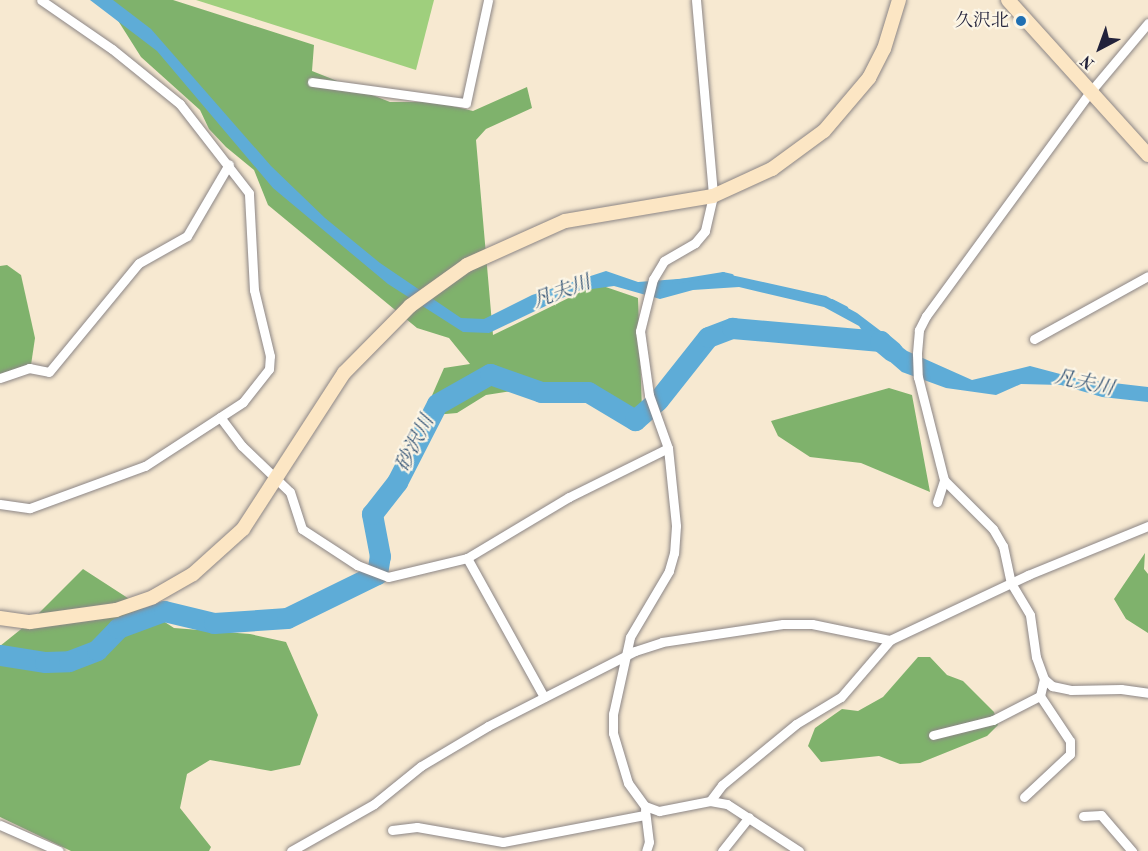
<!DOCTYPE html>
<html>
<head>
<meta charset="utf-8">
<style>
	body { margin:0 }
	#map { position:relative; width:1148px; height:851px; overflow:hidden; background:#f7e9d1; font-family:"Old Standard TT","Noto Serif JP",serif }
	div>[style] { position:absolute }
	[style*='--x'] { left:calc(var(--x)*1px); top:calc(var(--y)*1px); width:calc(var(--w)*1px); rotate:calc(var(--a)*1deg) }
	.green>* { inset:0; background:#9fcf7d }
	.forest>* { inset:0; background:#7fb26c }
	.water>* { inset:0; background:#5eacd7 }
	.stream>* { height:4px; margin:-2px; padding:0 2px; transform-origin:2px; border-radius:2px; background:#5eacd7 }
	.river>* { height:21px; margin:-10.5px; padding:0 10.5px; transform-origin:10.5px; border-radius:10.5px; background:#5eacd7 }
	.roads { filter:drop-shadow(0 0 2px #8c8686) drop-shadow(0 0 2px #8c8686) }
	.street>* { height:9px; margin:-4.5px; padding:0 4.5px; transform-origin:4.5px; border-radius:4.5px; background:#fff }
	.secondary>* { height:14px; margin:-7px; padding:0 7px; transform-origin:7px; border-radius:7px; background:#fce6c4 }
	.dots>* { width:16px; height:16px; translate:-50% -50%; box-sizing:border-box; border:3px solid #fcf5e5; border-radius:50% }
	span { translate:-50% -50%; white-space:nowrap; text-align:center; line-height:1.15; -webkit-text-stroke:4.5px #fcf5e5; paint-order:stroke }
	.poi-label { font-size:18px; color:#22223b }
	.right { translate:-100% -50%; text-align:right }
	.water-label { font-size:20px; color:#3a5979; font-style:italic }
	.north { position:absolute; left:1070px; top:18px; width:60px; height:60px; -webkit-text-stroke:4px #fcf5e5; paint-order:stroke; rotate:221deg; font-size:16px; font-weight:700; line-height:24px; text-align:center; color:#22223b }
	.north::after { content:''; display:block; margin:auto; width:21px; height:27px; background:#22223b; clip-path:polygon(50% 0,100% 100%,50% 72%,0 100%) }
</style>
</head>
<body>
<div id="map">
	<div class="green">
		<i style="clip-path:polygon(196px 0,434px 0,416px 70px)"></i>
	</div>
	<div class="forest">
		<i style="clip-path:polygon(105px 0,173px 0,314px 45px,312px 71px,390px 102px,436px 102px,473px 111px,527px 87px,532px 108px,486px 129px,476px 140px,493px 335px,597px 284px,638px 298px,642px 409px,623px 418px,603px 394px,532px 388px,486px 395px,457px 413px,423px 416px,444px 368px,470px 364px,449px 338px,417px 328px,268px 205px,254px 170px,226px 147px,209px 129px,200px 110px,141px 57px)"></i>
		<i style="clip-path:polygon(7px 265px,21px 275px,35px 338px,31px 365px,12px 379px,0 378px,0 266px)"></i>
		<i style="clip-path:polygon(889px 388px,912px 395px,930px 492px,861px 463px,810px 457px,778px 436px,771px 421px)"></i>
		<i style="clip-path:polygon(1145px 553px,1144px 569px,1148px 574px,1148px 633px,1126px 619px,1114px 599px)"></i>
		<i style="clip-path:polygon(83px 569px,174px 628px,250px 634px,286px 642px,318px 715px,300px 765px,271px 771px,210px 760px,187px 774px,180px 808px,211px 847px,209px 851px,71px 851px,0 817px,0 646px,30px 622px)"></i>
		<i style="clip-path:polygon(918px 657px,930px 657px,947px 675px,963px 681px,994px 712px,998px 725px,987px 736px,920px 763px,900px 764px,879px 756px,821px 762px,808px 746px,815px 728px,842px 709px,858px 711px,883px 697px)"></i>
	</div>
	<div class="water">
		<i style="clip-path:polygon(90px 0,113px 0,151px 29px,271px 166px,325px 218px,380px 263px,461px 318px,484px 319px,532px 295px,606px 271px,638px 282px,731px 275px,826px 296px,857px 313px,907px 351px,972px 380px,1030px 366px,1079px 379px,1148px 387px,1148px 402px,1102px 397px,1061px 385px,1021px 384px,996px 395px,946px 388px,902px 372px,873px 347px,859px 326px,824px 307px,739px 287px,693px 290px,660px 299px,614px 286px,577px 291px,489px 333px,463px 332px,388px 284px,273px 188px,157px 51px)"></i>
	</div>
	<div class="stream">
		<i style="--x:674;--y:282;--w:50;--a:-9.3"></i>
		<i style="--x:723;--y:274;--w:9;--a:13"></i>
		<i style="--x:832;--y:301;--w:16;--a:27"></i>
	</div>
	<div class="river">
		<i style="--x:0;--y:655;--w:46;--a:8.8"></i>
		<i style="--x:45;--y:662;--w:24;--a:-2"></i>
		<i style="--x:69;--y:661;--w:30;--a:-21"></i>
		<i style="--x:97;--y:650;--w:30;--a:-46"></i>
		<i style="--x:118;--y:628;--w:49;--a:-20.3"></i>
		<i style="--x:164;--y:611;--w:51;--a:13.5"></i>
		<i style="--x:214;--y:623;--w:73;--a:-3.9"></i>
		<i style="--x:287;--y:618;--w:100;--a:-26.1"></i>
		<i style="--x:377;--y:574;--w:18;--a:-81"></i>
		<i style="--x:380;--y:556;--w:43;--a:-100.8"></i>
		<i style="--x:372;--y:514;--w:41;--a:-52"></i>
		<i style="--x:397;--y:482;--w:88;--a:-62.9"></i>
		<i style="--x:437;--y:404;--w:61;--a:-29.5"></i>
		<i style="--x:490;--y:374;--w:54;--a:19.4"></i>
		<i style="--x:541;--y:392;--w:47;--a:0"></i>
		<i style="--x:588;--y:392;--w:55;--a:30.8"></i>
		<i style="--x:635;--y:420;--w:30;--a:-41"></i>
		<i style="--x:658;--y:400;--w:80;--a:-51.6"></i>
		<i style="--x:708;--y:337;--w:26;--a:-21"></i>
		<i style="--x:732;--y:328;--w:149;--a:5"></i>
		<i style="--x:880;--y:341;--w:16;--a:40"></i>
	</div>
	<div class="roads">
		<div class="street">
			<i style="--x:696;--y:0;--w:197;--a:85"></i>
			<i style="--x:713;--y:196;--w:36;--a:103"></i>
			<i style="--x:705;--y:231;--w:16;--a:130"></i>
			<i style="--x:695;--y:243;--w:36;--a:150"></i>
			<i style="--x:664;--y:261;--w:21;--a:121"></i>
			<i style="--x:653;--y:279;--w:54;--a:104"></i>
			<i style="--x:640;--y:331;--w:65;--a:82"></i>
			<i style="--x:649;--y:395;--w:56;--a:70.3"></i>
			<i style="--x:668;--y:448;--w:78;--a:84.1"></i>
			<i style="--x:676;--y:526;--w:27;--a:94"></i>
			<i style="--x:674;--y:553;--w:19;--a:106"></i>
			<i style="--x:669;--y:571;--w:77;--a:120.6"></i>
			<i style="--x:630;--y:637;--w:79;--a:102.4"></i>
			<i style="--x:613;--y:714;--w:19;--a:90"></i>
			<i style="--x:613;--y:733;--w:52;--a:73.3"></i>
			<i style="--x:628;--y:783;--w:29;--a:54"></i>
			<i style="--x:645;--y:806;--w:15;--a:20"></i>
			<i style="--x:659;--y:811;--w:52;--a:-11.1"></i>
			<i style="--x:710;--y:801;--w:17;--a:10"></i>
			<i style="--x:727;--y:804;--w:86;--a:33.1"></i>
			<i style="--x:1148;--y:23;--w:90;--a:130"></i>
			<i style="--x:1090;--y:92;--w:278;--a:126.2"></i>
			<i style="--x:926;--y:316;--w:16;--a:117"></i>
			<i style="--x:919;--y:330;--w:24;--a:95"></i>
			<i style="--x:917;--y:354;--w:23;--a:88"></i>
			<i style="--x:918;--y:377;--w:106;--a:75.8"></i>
			<i style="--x:944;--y:480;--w:69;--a:45"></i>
			<i style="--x:993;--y:529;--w:20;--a:60"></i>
			<i style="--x:1003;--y:546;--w:38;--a:78"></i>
			<i style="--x:1011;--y:583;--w:37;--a:59"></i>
			<i style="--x:1030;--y:615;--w:42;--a:81.9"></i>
			<i style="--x:1036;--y:657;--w:23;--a:70"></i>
			<i style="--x:1044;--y:679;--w:11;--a:41"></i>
			<i style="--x:1052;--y:686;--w:19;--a:12"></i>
			<i style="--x:1071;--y:690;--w:50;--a:-1.1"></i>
			<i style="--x:1121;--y:689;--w:27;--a:8"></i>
			<i style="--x:312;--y:82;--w:155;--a:7.8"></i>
			<i style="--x:466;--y:103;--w:105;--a:-77.9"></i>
			<i style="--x:1034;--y:339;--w:130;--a:-28.9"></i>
			<i style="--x:0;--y:378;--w:31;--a:-19"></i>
			<i style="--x:29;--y:368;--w:20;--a:11"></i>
			<i style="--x:49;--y:372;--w:141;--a:-50.5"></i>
			<i style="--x:139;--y:263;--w:55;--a:-29.4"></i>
			<i style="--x:187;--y:236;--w:83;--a:-59.7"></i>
			<i style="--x:220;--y:417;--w:36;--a:53"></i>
			<i style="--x:242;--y:446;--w:66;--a:43.8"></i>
			<i style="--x:290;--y:492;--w:39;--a:72"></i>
			<i style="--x:302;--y:529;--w:66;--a:33.2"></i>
			<i style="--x:357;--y:565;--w:33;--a:21"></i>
			<i style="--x:388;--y:577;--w:81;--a:-13.5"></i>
			<i style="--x:467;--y:558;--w:119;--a:-30.9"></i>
			<i style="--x:569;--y:497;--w:110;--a:-26.3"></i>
			<i style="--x:937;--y:502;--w:23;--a:-72"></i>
			<i style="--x:0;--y:504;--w:30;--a:8"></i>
			<i style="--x:30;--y:508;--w:122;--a:-20.1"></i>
			<i style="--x:145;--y:466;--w:117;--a:-33.1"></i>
			<i style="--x:243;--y:402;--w:42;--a:-51.8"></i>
			<i style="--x:269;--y:369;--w:13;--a:-86"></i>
			<i style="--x:270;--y:356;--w:68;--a:-103.6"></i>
			<i style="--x:254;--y:290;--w:97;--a:-93"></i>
			<i style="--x:249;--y:193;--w:113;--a:-127.8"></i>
			<i style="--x:180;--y:104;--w:87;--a:-141"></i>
			<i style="--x:112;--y:49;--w:86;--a:-145.4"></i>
			<i style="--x:467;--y:558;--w:159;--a:61"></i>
			<i style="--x:933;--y:735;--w:62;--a:-14"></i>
			<i style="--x:993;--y:720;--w:53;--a:-27.1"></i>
			<i style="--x:1024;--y:797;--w:63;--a:-43.1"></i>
			<i style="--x:1070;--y:754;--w:13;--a:-90"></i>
			<i style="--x:1070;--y:741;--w:54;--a:-123.7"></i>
			<i style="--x:1040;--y:696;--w:17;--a:-77"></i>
			<i style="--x:710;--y:801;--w:20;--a:-53"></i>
			<i style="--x:722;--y:785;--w:96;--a:-39.5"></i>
			<i style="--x:796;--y:724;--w:52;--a:-31"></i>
			<i style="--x:841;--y:697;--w:75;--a:-49.3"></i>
			<i style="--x:890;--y:640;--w:153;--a:-25.2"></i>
			<i style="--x:1028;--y:575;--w:130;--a:-22.2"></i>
			<i style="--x:645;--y:810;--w:32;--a:83"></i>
			<i style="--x:649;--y:842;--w:9;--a:108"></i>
			<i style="--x:1083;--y:816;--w:18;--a:-3"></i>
			<i style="--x:1101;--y:815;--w:48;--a:49.3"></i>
			<i style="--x:0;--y:825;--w:64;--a:23.8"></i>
			<i style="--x:392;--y:830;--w:25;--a:-7"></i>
			<i style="--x:417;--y:827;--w:87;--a:9.9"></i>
			<i style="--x:503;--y:842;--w:144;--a:-10.8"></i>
			<i style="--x:291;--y:851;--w:95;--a:-29.5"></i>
			<i style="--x:374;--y:804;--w:60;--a:-39"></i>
			<i style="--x:421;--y:766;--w:78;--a:-30.8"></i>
			<i style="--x:488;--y:726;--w:165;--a:-27"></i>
			<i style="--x:635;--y:651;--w:28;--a:-18"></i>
			<i style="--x:662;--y:642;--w:122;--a:-8.5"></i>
			<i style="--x:783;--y:624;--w:29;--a:0"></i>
			<i style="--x:812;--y:624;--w:80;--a:11.6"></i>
			<i style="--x:722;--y:851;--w:43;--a:-51.5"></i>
		</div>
		<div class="secondary">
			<i style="--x:1008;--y:0;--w:209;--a:47.9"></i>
			<i style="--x:0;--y:618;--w:30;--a:8"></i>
			<i style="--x:30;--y:622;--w:87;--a:-7.9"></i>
			<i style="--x:116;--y:610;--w:39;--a:-19"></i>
			<i style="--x:153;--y:597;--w:46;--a:-29.9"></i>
			<i style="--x:193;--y:574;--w:67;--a:-42"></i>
			<i style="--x:243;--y:529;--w:186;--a:-57.1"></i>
			<i style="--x:344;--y:373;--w:94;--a:-45.4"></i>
			<i style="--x:410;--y:306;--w:70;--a:-35.7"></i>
			<i style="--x:467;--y:265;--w:107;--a:-24.2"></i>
			<i style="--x:565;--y:221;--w:150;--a:-9.6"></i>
			<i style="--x:713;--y:196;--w:65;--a:-24.6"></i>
			<i style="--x:772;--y:169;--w:64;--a:-36.2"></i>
			<i style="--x:824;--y:131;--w:70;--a:-49.7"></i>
			<i style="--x:869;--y:78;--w:33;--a:-63"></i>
			<i style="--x:884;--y:49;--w:51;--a:-73"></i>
		</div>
	</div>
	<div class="dots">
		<i style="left:1021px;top:21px;background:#1f6fb2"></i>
	</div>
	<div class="poi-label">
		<span class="right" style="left:1009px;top:21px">久沢北</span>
	</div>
	<div class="water-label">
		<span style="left:562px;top:293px;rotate:-20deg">凡夫川</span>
		<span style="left:1084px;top:384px;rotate:12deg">凡夫川</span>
		<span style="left:416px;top:444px;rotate:-63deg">砂沢川</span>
	</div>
	<div class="north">N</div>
</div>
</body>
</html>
